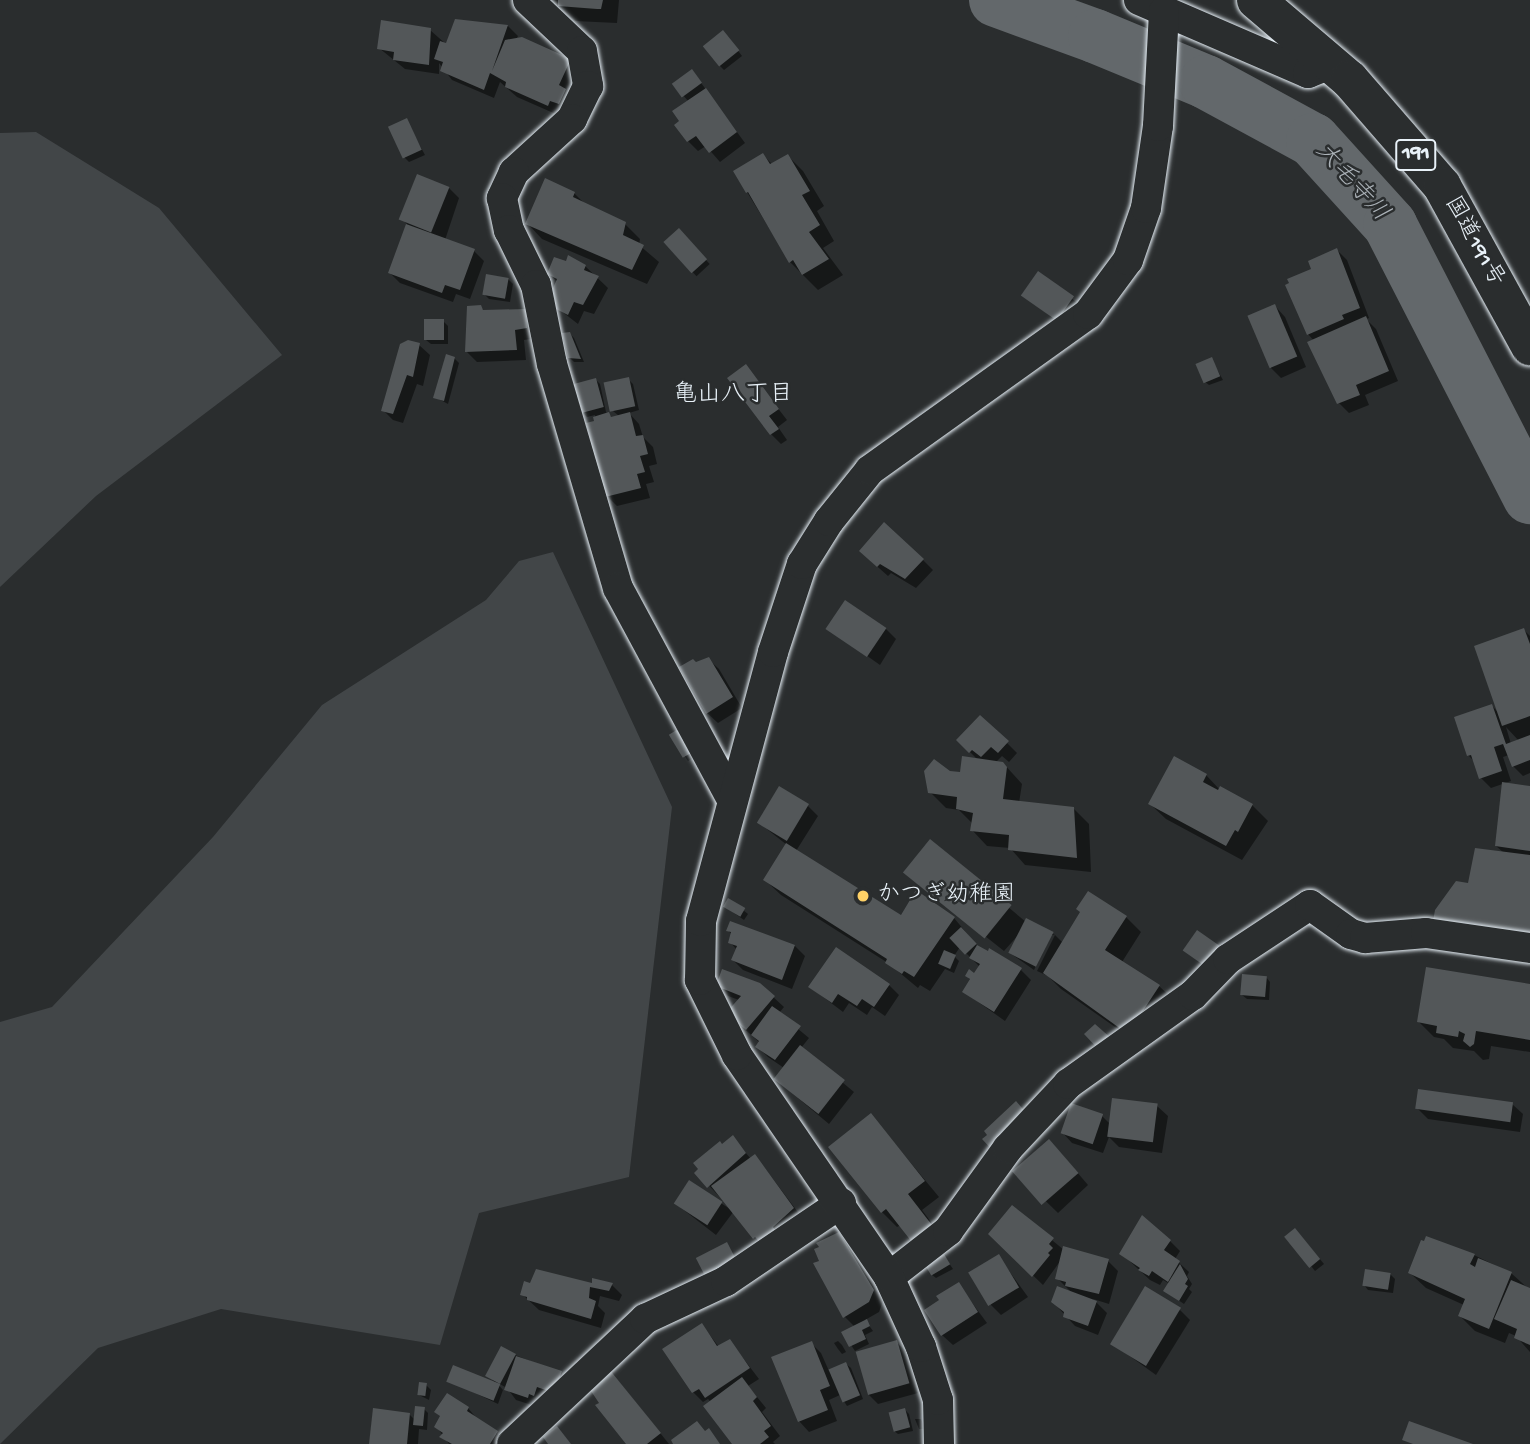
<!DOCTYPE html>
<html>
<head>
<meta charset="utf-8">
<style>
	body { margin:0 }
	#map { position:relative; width:1530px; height:1444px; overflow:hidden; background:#2a2d2e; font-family:"Gochi Hand","Klee One",sans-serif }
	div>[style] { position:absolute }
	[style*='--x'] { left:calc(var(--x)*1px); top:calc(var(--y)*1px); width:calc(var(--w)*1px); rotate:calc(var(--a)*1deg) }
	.green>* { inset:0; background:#424648 }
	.shadow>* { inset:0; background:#0007; transform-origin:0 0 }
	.river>* { height:54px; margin:-27px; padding:0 27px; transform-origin:27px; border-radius:27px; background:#63686b }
	.building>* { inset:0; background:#535759; transform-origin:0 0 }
	.roads { filter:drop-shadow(0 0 2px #e8f1f8) drop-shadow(0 0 2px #e8f1f8) }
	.minor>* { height:30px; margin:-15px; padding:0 15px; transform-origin:15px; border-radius:15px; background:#2a2d2e }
	.highway>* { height:38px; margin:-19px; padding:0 19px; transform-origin:19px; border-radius:19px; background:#2a2d2e }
	.dots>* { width:19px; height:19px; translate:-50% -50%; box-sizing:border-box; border:4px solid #2a2d2e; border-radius:50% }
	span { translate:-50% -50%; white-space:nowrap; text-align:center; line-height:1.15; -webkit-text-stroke:5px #2a2d2e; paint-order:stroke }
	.shield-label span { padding:2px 5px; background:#2a2d2e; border:2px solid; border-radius:5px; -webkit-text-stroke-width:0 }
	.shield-label { font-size:21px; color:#e8f1f8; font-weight:700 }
	.street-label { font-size:23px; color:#e8f1f8 }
	.poi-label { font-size:23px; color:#e8f1f8 }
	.left { translate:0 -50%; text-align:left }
	.water-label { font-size:24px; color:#acb3b9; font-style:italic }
	.neighbourhood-label { font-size:24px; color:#e8f1f8 }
</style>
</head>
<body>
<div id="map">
	<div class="green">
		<i style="clip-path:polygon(36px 132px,159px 208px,282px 355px,96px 496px,0 587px,0 133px)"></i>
		<i style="clip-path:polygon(553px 552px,672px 807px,629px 1177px,479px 1213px,440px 1345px,221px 1309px,98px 1348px,0 1444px,0 1022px,52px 1007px,213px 837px,322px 705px,486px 600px,519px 561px)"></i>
	</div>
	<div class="shadow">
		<i style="clip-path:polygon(552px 0,619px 0,617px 23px,575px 21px)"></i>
		<i style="clip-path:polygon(456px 21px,508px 26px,518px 36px,516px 40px,570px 60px,580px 70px,558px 115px,517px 97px,500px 82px,494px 98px,452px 80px,439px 63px,439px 74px,405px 69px,379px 48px,430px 30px,447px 45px)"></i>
		<i style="clip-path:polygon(727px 36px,742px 56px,724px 70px,720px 66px)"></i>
		<i style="clip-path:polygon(696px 76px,745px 143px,720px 162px,706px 146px,698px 151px,688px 141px,681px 121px,689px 102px,674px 85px)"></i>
		<i style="clip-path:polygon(406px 120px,425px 155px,409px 162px,405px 158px)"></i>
		<i style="clip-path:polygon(763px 155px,773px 165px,788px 156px,803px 171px,824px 206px,817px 211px,834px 241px,823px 248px,843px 275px,818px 290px,790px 262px,747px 192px)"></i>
		<i style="clip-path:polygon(449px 188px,459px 198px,445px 240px,474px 251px,484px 261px,470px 299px,456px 294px,453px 302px,400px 283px,390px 273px,407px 224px,404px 221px)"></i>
		<i style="clip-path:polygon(574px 193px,586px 205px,625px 224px,640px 239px,639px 245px,659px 262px,647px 284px,542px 239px,527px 223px)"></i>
		<i style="left:679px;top:231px;width:45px;height:18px;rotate:47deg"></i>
		<i style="clip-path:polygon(1337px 250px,1347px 260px,1369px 318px,1366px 319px,1376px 329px,1398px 381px,1365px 395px,1369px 405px,1349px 413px,1339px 403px,1327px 376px,1320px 368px,1309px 343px,1314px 341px,1308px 334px,1313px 270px)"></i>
		<i style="clip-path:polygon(585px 266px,608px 288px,594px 314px,584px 311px,578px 324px,556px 307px,557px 300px,552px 295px,557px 282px,549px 273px)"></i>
		<i style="left:1038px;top:273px;width:56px;height:27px;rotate:37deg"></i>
		<i style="clip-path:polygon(508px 279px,513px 284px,510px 302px,489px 299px,484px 294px)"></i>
		<i style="clip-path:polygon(1275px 306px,1285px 317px,1306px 367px,1281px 378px,1271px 368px)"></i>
		<i style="clip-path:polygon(480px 307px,485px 312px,525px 311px,536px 321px,536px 338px,524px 340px,526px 360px,477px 362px,467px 352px)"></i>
		<i style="clip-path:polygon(443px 321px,448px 326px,448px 344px,431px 344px,426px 340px)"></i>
		<i style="clip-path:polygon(570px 334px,574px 338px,584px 362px,574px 362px,569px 357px)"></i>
		<i style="clip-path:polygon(419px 345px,430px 355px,423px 386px,417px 384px,403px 423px,393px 420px,383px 410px)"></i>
		<i style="clip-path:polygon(454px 358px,459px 363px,448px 404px,435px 397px)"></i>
		<i style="clip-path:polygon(1211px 359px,1223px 380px,1209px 385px,1204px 381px)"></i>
		<i style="clip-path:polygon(746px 367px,787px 420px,778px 427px,787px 440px,781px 444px,771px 434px)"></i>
		<i style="clip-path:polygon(628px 379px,633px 384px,639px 410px,629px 413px,639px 424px,643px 437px,653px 447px,657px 464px,649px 466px,654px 482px,646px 484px,650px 498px,617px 506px,607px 496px,595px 415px,587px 417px,582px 412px,596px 380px,600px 384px,606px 412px,612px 418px,619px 416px,613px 411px)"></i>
		<i style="clip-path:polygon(923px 560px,933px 570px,916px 588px,891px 573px,888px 576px,871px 561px)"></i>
		<i style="clip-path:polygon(829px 629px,886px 629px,896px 639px,880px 665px)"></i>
		<i style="clip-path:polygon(evenodd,1524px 630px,1530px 636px,1530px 773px,1523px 776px,1513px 766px,1509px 755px,1503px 757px,1511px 781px,1491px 788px,1481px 778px,1475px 762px,1468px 755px,1492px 706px,1500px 714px,1524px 630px,1506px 727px,1519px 741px,1511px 744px,1506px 727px)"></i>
		<i style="clip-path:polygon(708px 659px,719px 669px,742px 708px,718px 723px,707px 713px,696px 664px)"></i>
		<i style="clip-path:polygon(981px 717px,1017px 753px,1009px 762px,1002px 756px,996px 762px,1003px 763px,1022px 784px,1019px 803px,1073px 808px,1089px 824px,1091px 872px,1025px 865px,1010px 848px,987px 846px,972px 830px,973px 824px,959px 810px,946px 808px,930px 792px,950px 773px,961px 774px,978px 760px,958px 740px)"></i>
		<i style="clip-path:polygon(671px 735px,697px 756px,688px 761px)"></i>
		<i style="clip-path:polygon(1206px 775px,1220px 790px,1252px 805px,1268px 821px,1242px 860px,1166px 819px,1150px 804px)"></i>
		<i style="clip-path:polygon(1530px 788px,1530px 949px,1469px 885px,1504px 853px,1496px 846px)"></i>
		<i style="clip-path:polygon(808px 806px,818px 816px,796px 851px,901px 917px,917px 893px,954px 918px,980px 949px,1021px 970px,1031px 980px,1005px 1021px,964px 992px,971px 981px,967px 976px,975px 975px,980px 967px,960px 947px,954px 956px,959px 961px,954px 973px,945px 969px,930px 991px,920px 985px,918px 988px,888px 963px,781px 895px,765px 880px,787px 845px,758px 822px)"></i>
		<i style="clip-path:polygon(930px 842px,1026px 922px,1055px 935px,1051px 935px,1034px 970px,1010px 953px,1021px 932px,1004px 951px,904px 872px)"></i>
		<i style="clip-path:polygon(724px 906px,743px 910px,748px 914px,744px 920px)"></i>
		<i style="clip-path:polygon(1082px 912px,1126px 917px,1141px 932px,1122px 962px,1159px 986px,1175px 1001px,1142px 1046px,1061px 989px,1048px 976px,1037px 971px,1055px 935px,1063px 943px)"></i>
		<i style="clip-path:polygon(728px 930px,795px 946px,805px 956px,792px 989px,743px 970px,733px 960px,737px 950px,730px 942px,732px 935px)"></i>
		<i style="clip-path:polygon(1266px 977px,1270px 982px,1269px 1000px,1247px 999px,1242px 995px)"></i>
		<i style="clip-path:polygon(759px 984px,784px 1007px,779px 1013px,809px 1038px,801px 1048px,854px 1092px,829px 1124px,775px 1079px,784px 1068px,768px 1057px,758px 1047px,760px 1043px,738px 1023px,739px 1000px,728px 996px,718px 986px)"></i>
		<i style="clip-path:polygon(889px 985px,899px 995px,885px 1016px,872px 1007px,867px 1015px,849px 1003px,843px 1012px,810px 987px)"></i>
		<i style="clip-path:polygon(1530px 986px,1530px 1052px,1491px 1046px,1489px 1059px,1483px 1060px,1474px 1051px,1453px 1048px,1444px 1039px,1434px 1037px,1419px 1022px)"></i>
		<i style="clip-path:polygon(1512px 1104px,1523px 1114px,1520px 1132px,1428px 1119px,1418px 1109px)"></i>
		<i style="clip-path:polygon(1072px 1105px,1102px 1116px,1110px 1124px,1157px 1106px,1168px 1116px,1162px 1153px,1119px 1147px,1109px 1137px,1103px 1153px,1072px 1143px,1062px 1132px)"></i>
		<i style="clip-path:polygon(871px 1115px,939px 1197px,922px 1210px,949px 1246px,901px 1225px,897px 1227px,882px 1212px)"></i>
		<i style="clip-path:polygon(733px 1138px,751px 1159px,754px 1157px,764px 1167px,803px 1219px,764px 1248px,734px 1211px,716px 1235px,676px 1204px,690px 1183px,733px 1211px,697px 1173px)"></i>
		<i style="clip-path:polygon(1059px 1151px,1088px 1185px,1058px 1213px,1017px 1173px)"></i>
		<i style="clip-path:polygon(1013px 1208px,1064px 1250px,1108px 1261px,1118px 1271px,1109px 1304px,1093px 1299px,1107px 1313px,1098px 1335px,1075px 1326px,1053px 1302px,1073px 1294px,1057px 1278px,1061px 1260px,1043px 1285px,990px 1234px)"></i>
		<i style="clip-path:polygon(838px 1234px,848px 1244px,883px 1301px,879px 1312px,865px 1320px,873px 1331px,865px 1335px,869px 1344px,855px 1351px,843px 1333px,855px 1327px,844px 1316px,821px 1261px,822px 1248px)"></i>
		<i style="clip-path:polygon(1300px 1235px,1324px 1264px,1315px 1271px,1311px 1266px)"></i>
		<i style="clip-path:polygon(1170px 1241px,1180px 1251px,1175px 1259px,1189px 1272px,1187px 1276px,1192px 1284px,1189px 1289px,1192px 1292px,1184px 1304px,1165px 1291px,1170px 1284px,1163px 1280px,1160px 1285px,1150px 1280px,1122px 1254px)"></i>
		<i style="clip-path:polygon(1474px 1255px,1511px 1273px,1530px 1290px,1530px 1352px,1516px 1336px,1509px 1333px,1505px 1343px,1475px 1331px,1460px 1316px,1464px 1305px,1426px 1288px,1410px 1273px)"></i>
		<i style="clip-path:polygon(944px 1256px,953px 1269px,936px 1278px,931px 1274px)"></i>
		<i style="clip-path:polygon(998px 1256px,1028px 1297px,1001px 1315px,991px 1305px)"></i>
		<i style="clip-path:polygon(1390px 1274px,1395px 1279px,1393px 1293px,1368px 1290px,1364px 1285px)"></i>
		<i style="clip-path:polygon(958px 1284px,987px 1323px,953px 1345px,942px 1335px)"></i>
		<i style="clip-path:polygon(593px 1285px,612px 1285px,622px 1295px,619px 1301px,600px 1296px,598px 1306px,605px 1313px,601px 1328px,539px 1310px,522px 1294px)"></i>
		<i style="clip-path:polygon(1180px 1310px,1190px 1320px,1156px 1375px,1113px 1344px)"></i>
		<i style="clip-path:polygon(702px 1325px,719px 1347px,730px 1341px,759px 1379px,748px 1386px,766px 1408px,762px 1412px,780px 1436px,773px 1442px,775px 1444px,734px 1444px,711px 1402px,708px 1399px,703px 1402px,693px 1392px)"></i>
		<i style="clip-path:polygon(838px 1341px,842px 1345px,846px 1352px,842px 1354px,838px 1349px,834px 1343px)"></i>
		<i style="clip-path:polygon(896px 1342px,907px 1352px,918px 1393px,878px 1404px,868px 1394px)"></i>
		<i style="clip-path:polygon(811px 1343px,821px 1353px,829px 1371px,846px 1364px,851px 1368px,863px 1399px,847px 1406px,840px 1395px,829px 1400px,837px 1421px,809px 1432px,799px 1421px)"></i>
		<i style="clip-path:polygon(515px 1355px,561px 1373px,571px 1383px,538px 1407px,516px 1400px,507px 1388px,496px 1382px,503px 1390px,498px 1404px,452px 1382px,497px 1385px,488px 1375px)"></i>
		<i style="clip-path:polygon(619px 1382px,669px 1444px,629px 1444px,601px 1403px)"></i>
		<i style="clip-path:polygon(426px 1385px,431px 1390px,429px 1400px,419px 1395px)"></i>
		<i style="clip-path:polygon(468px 1408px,478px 1420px,497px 1433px,507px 1444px,449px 1444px,436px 1426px)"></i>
		<i style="clip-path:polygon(424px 1409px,428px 1413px,427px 1430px,419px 1429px,418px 1444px,372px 1444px,409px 1414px,415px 1420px)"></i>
		<i style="clip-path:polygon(905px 1410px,909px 1414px,913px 1431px,898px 1434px,893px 1430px)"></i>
		<i style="clip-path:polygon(915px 1419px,921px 1419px,925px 1429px,919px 1429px)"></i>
	</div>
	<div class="river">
		<i style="--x:996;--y:0;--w:105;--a:20"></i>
		<i style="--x:1095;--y:36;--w:120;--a:22.5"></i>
		<i style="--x:1206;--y:82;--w:122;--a:28.5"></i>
		<i style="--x:1313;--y:140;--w:115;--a:47.8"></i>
		<i style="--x:1390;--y:225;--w:306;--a:62.8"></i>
	</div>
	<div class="building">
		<i style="clip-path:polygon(558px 0,603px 0,601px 9px,597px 9px,558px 6px)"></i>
		<i style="clip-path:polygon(455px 19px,508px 25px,492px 71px,505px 40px,522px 37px,571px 59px,559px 85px,566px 89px,559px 104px,550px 101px,548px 106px,505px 87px,506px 82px,490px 73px,484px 90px,440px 71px,443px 62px,434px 59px,440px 41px,446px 43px)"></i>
		<i style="clip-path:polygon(381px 20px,431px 28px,429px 65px,393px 60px,394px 52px,377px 49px)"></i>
		<i style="left:723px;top:30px;width:26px;height:26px;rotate:51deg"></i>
		<i style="left:692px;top:69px;width:17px;height:25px;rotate:54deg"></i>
		<i style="clip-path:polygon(706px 88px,737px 132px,709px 153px,696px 136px,687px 142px,674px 125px,679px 121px,672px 111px)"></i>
		<i style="left:407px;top:118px;width:35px;height:21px;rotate:65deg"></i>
		<i style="clip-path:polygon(763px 153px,770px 164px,788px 154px,810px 191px,802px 195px,820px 225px,809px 232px,829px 259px,802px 275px,793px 260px,789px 263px,748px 192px,746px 193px,733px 171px)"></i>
		<i style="left:417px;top:174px;width:35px;height:49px;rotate:22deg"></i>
		<i style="clip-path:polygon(545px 178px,575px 192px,573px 197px,626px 222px,623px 235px,644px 245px,632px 270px,525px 224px)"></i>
		<i style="clip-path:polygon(406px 224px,475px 249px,460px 290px,445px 285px,442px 293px,388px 273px)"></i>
		<i style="left:679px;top:228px;width:42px;height:21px;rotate:48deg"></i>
		<i style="clip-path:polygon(1337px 248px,1360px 308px,1342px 315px,1344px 319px,1307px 335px,1285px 285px,1289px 283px,1287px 279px,1311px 269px,1308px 261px)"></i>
		<i style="clip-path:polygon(568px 255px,586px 265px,584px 270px,599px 276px,583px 305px,574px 302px,568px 315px,554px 308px,555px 298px,550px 295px,557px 279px,547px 274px,554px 257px,566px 261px)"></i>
		<i style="left:1038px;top:271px;width:44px;height:30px;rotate:35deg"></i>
		<i style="left:486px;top:274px;width:23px;height:21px;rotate:10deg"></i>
		<i style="left:1275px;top:304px;width:57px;height:30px;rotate:67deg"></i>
		<i style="clip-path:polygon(481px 305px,483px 310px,526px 309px,527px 328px,515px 330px,517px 350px,465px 352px,467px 306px)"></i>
		<i style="clip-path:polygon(1366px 316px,1389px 371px,1356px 385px,1360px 395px,1337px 404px,1307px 342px)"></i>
		<i style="left:444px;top:319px;width:21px;height:20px;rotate:90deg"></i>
		<i style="clip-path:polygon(570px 332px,581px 359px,568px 358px,562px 333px)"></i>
		<i style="clip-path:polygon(408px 340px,420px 343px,413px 377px,407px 375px,393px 414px,381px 411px,400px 344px)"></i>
		<i style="clip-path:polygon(446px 354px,455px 357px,444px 401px,433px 398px)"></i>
		<i style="left:1212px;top:357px;width:21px;height:18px;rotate:67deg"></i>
		<i style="clip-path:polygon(746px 364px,779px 409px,769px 416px,779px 429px,770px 435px,727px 378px)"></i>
		<i style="left:629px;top:377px;width:30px;height:26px;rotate:78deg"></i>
		<i style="left:596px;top:378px;width:30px;height:24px;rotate:75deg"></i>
		<i style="clip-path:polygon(609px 412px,611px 417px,630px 412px,636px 436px,643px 435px,648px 454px,640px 456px,645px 472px,637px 474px,641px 488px,605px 497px,586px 423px,594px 421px,593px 417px)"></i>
		<i style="clip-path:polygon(884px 522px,924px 559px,905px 579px,880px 564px,877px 567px,859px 551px)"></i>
		<i style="left:845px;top:600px;width:50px;height:35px;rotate:34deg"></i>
		<i style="clip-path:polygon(1524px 628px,1530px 644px,1530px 716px,1502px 726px,1474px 646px)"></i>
		<i style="clip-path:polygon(709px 657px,733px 697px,706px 714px,679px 667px,693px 659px,696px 662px)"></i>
		<i style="clip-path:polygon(1492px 704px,1506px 744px,1530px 735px,1530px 760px,1512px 767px,1503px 744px,1494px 747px,1502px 771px,1479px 779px,1471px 755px,1467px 756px,1454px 717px)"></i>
		<i style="clip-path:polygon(980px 715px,1009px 741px,998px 753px,991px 747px,981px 757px,972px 750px,969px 753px,956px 740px)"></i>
		<i style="left:680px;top:728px;width:27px;height:13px;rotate:59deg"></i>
		<i style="clip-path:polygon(962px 756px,1003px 762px,1007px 767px,1003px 799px,1074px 807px,1077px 858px,1008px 850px,1009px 835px,970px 831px,973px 813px,956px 809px,957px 797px,928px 793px,924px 771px,934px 759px,950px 771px,960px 772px)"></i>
		<i style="clip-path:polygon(1174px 756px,1207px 774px,1203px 782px,1218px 790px,1220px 786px,1253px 804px,1238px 832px,1235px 830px,1226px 846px,1148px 804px)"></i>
		<i style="clip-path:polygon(1502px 782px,1530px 786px,1530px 851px,1495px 846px)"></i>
		<i style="left:779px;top:786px;width:35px;height:43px;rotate:31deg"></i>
		<i style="left:930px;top:839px;width:105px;height:43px;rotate:39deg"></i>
		<i style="clip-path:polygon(786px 843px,901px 915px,916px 890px,955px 917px,914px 977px,904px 971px,902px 974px,885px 963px,887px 959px,763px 880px)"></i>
		<i style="clip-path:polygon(1475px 848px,1530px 855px,1530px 937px,1433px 921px,1435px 910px,1456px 881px,1468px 883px)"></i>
		<i style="clip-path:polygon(1088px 891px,1127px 916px,1105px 950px,1160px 985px,1135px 1023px,1125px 1032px,1043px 973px,1080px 912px,1076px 909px)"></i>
		<i style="left:728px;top:898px;width:20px;height:10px;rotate:30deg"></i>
		<i style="left:1026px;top:918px;width:31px;height:39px;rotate:27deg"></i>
		<i style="clip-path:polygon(730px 921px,795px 945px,782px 980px,731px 960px,737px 946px,728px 943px,731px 932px,726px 931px)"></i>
		<i style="left:961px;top:927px;width:23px;height:16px;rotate:47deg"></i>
		<i style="left:1197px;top:930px;width:28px;height:25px;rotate:35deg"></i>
		<i style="clip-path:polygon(977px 945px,988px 951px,989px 948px,1022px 968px,994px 1012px,962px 992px,970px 979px,965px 976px,969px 969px,974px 973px,980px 964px,969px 958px)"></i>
		<i style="clip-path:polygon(836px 947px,890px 984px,874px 1007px,862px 999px,857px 1006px,838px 994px,832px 1003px,808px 987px)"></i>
		<i style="left:944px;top:950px;width:13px;height:15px;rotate:23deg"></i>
		<i style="clip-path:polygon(1426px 967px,1530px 984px,1530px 1040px,1476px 1031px,1474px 1044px,1470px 1047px,1463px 1041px,1465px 1034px,1459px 1031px,1458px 1037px,1436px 1033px,1437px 1026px,1417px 1022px)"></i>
		<i style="clip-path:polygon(722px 969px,760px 983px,775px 996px,746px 1030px,726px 1013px,741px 996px,716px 986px)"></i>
		<i style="left:1242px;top:974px;width:25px;height:21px;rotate:5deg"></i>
		<i style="clip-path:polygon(772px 1006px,801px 1026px,775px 1060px,755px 1047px,759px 1041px,751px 1035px)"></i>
		<i style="clip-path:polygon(1095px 1024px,1112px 1039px,1100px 1051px,1084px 1034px)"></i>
		<i style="left:800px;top:1045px;width:57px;height:43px;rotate:38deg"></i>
		<i style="left:1418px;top:1089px;width:96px;height:20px;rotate:8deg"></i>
		<i style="left:1112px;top:1098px;width:46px;height:39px;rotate:7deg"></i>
		<i style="clip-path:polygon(1016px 1101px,1028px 1115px,994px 1152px,982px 1139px,987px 1135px,984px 1131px)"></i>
		<i style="left:1071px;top:1103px;width:34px;height:32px;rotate:19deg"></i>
		<i style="clip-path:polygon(871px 1113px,925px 1181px,908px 1194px,935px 1229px,915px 1246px,886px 1209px,881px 1213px,828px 1147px)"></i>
		<i style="clip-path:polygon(733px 1135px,746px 1153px,707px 1188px,694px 1173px,698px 1169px,693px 1163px,720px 1141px,722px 1144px)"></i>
		<i style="left:1049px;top:1139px;width:45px;height:49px;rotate:49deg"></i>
		<i style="clip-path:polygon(755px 1154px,794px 1208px,773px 1227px,777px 1233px,761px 1244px,755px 1237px,753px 1239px,711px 1186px)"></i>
		<i style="left:689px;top:1180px;width:40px;height:28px;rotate:33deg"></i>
		<i style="clip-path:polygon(1012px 1205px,1054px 1238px,1049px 1244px,1053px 1248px,1048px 1253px,1050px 1255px,1032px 1277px,988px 1234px)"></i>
		<i style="clip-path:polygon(1142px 1215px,1171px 1240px,1164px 1250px,1180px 1261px,1168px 1282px,1152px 1271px,1149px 1276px,1138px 1270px,1140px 1268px,1119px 1254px)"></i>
		<i style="left:1295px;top:1228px;width:40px;height:14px;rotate:51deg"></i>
		<i style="clip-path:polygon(839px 1232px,874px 1290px,869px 1302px,843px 1318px,813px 1263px,819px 1261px,814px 1249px,819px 1247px,816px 1243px)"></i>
		<i style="clip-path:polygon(1426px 1236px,1475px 1254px,1470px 1264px,1475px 1267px,1478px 1258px,1512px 1272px,1489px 1329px,1458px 1316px,1465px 1299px,1408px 1273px,1421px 1240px,1424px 1241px)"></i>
		<i style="left:727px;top:1242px;width:22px;height:35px;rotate:63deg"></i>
		<i style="clip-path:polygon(1063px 1246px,1109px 1259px,1099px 1294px,1065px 1286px,1066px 1282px,1055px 1279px)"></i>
		<i style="left:944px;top:1254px;width:12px;height:22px;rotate:59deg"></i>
		<i style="left:999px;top:1254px;width:39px;height:36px;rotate:59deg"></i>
		<i style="clip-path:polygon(1180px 1264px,1188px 1279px,1185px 1284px,1188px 1286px,1179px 1301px,1163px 1291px)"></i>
		<i style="clip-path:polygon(536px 1269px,592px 1283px,592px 1278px,613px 1283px,609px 1291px,590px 1287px,589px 1298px,596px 1301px,591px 1319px,527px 1300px,527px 1297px,520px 1295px,524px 1281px,530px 1283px)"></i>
		<i style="left:1365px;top:1269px;width:26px;height:17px;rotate:9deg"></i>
		<i style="clip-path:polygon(1511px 1280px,1530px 1288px,1530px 1345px,1514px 1338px,1517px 1329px,1494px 1319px)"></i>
		<i style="clip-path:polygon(959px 1282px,978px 1312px,941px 1336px,924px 1310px,939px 1300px,936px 1296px)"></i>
		<i style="clip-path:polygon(1057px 1286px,1097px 1301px,1088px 1326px,1063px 1317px,1064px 1312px,1051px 1302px)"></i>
		<i style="left:1145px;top:1286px;width:42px;height:68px;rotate:31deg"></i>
		<i style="clip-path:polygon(867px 1319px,870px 1326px,862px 1330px,866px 1339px,849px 1347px,841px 1332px)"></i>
		<i style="clip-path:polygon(702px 1323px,717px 1346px,730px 1339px,750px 1368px,705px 1398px,699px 1389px,692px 1393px,662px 1349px)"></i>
		<i style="left:897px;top:1340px;width:45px;height:43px;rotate:74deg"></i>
		<i style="clip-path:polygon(812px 1341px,830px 1386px,820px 1390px,828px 1410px,798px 1422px,771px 1357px)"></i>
		<i style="left:501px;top:1346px;width:17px;height:34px;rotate:28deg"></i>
		<i style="clip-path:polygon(516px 1356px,562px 1371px,554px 1393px,537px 1387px,534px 1396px,529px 1394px,528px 1398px,504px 1390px)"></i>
		<i style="left:846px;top:1362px;width:36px;height:19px;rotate:67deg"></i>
		<i style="left:453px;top:1365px;width:51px;height:18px;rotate:22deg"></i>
		<i style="clip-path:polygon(609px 1369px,661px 1433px,647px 1444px,626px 1444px,595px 1405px,599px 1403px,587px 1385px)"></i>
		<i style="clip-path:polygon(742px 1377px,757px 1397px,753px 1401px,771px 1426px,764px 1431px,769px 1437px,760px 1444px,732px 1444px,703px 1406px)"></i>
		<i style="left:419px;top:1382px;width:8px;height:13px;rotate:7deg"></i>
		<i style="clip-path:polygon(447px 1393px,469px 1407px,467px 1411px,498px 1431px,490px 1444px,452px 1444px,439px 1437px,443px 1433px,434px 1427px,440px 1416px,434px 1412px)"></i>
		<i style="left:415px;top:1406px;width:10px;height:19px;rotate:6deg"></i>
		<i style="clip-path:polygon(373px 1408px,410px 1413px,407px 1444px,369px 1444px)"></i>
		<i style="left:905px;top:1408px;width:20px;height:17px;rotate:75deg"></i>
		<i style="clip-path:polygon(697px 1421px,705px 1431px,709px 1428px,720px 1444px,673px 1444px,671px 1440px)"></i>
		<i style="clip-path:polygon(1409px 1421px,1473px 1444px,1413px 1444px,1402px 1440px)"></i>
		<i style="clip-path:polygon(557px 1426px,571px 1444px,548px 1444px,543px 1437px)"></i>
	</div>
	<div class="roads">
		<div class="minor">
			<i style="--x:528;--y:0;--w:74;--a:43.4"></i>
			<i style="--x:582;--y:51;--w:36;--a:80"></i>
			<i style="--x:588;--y:86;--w:37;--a:116"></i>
			<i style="--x:572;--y:119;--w:79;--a:137.6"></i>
			<i style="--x:514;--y:172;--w:29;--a:115"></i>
			<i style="--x:502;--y:198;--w:33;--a:78"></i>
			<i style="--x:509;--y:230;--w:61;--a:63.9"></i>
			<i style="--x:536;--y:285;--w:81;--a:78.6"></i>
			<i style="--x:552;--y:364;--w:234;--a:73.6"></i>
			<i style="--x:618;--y:588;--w:241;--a:61.7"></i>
			<i style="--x:1139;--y:0;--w:184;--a:23.4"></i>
			<i style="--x:1308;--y:73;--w:24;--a:-22"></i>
			<i style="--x:889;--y:1277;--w:75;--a:-37.9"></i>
			<i style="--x:948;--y:1231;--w:102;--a:-54.1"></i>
			<i style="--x:1008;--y:1148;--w:88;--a:-46.8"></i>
			<i style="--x:1068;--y:1084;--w:153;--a:-35.5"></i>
			<i style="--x:1193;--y:995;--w:50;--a:-45.8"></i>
			<i style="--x:1228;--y:959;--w:98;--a:-33.4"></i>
			<i style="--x:1310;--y:905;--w:50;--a:35.3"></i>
			<i style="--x:1351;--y:934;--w:15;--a:16"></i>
			<i style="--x:1365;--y:938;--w:61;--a:-4.7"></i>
			<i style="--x:1426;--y:933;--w:105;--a:8.2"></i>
			<i style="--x:512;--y:1444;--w:183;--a:-43.2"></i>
			<i style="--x:645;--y:1319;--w:89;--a:-25.1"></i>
			<i style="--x:726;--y:1281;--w:139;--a:-34.1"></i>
			<i style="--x:939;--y:1444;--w:44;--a:-91.3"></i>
			<i style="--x:938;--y:1400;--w:56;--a:-107.8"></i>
			<i style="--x:921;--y:1347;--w:77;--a:-114.6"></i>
			<i style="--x:889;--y:1277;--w:269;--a:-124.4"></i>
			<i style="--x:737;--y:1055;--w:84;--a:-116.3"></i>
			<i style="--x:700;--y:980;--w:59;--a:-89"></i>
			<i style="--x:701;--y:921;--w:278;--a:-75"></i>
			<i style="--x:773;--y:652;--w:93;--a:-71.8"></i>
			<i style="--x:802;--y:564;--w:51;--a:-57.9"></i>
			<i style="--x:829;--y:521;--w:65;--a:-51.2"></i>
			<i style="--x:870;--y:470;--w:268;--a:-35.6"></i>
			<i style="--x:1088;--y:314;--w:67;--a:-53.5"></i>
			<i style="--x:1128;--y:260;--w:55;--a:-70.9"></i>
			<i style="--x:1146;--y:208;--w:83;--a:-81.7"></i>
			<i style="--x:1158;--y:126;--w:115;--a:-87"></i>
		</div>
		<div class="highway">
			<i style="--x:1256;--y:0;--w:123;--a:40.4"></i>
			<i style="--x:1350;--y:80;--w:140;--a:49"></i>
			<i style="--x:1442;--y:186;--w:183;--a:61.2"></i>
		</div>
	</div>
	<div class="dots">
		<i style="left:863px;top:896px;background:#ffd166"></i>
	</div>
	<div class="shield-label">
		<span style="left:1416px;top:155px">191</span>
	</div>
	<div class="street-label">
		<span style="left:1473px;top:242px;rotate:61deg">国道191号</span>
	</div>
	<div class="poi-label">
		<span class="left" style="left:877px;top:896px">かつぎ幼稚園</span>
	</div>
	<div class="water-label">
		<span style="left:1351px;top:183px;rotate:48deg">大毛寺川</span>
	</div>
	<div class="neighbourhood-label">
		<span style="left:733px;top:396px">亀山八丁目</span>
	</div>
</div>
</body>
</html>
